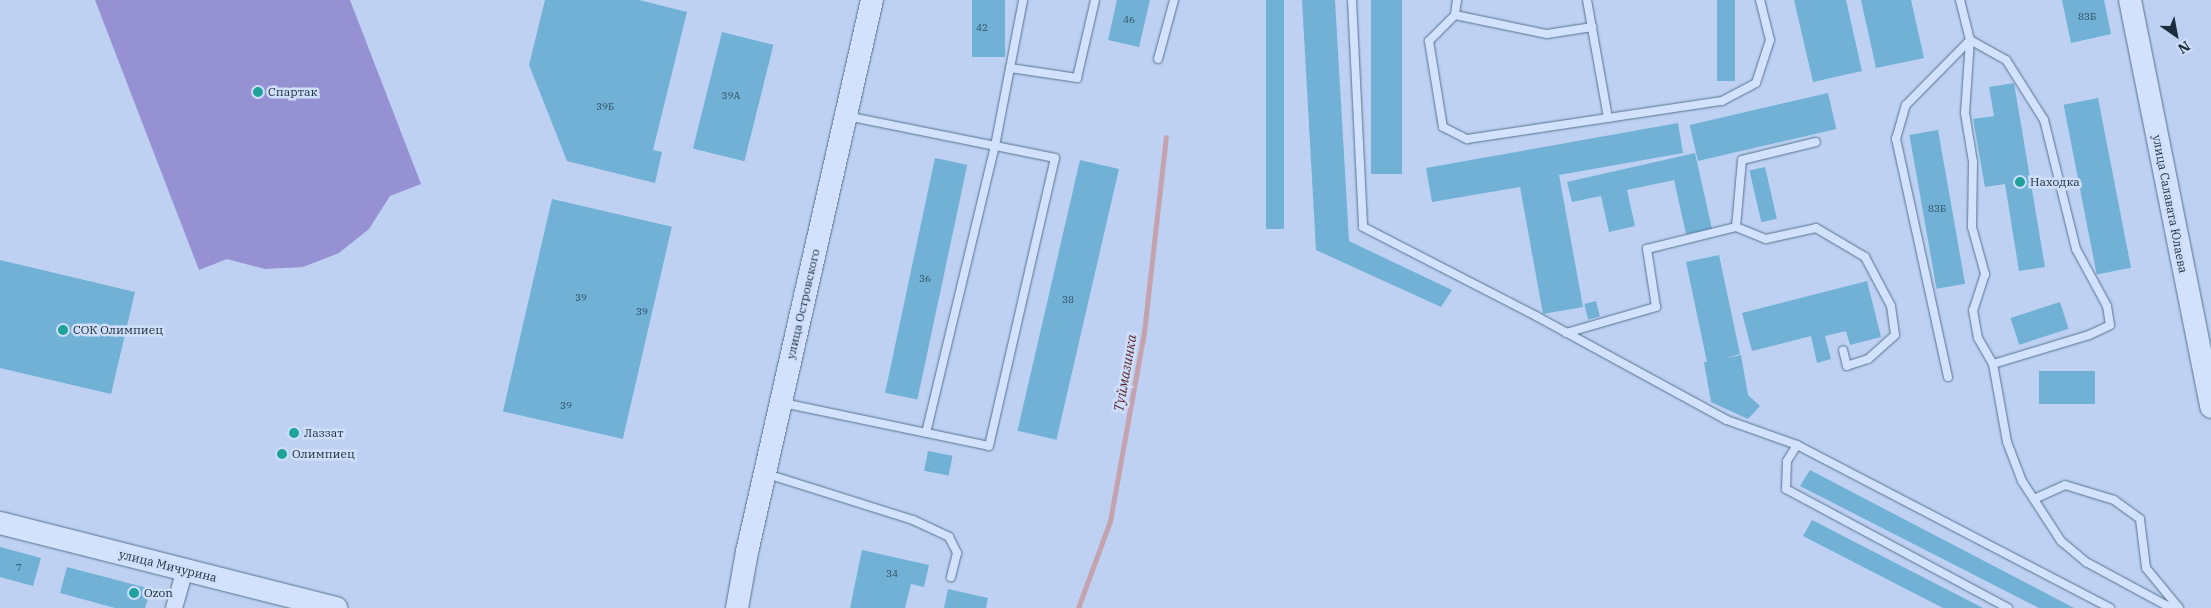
<!DOCTYPE html>
<html>
<head>
<meta charset="utf-8">
<style>
	body { margin:0 }
	#map { position:relative; width:2211px; height:608px; overflow:hidden; background:#bed1f2; font-family:"IBM Plex Serif",serif }
	div>[style] { position:absolute }
	[style*='--x'] { left:calc(var(--x)*1px); top:calc(var(--y)*1px); width:calc(var(--w)*1px); rotate:calc(var(--a)*1deg) }
	.green>* { inset:0; background:#9591d2 }
	.stream>* { height:5px; margin:-2.5px; padding:0 2.5px; transform-origin:2.5px; border-radius:2.5px; background:#c4a2ae }
	.building>* { inset:0; background:#70b1d5; transform-origin:0 0 }
	.roads { filter:drop-shadow(0 0 1px #55738d) drop-shadow(0 0 1px #55738d) }
	.lane>* { height:8px; margin:-4px; padding:0 4px; transform-origin:4px; border-radius:4px; background:#d2e1fc }
	.street>* { height:16px; margin:-8px; padding:0 8px; transform-origin:8px; border-radius:8px; background:#d2e1fc }
	.secondary>* { height:22px; margin:-11px; padding:0 11px; transform-origin:11px; border-radius:11px; background:#d2e1fc }
	.dots>* { width:14px; height:14px; translate:-50% -50%; box-sizing:border-box; border:2px solid #cfdef9; border-radius:50% }
	span { translate:-50% -50%; white-space:nowrap; text-align:center; line-height:1.15; -webkit-text-stroke:5px #cfdef9; paint-order:stroke }
	.number-label { font-size:10px; color:#304e62 }
	.number-label span { -webkit-text-stroke-width:0 }
	.poi-label { font-size:12px; color:#1b2d3b }
	.left { translate:0 -50%; text-align:left }
	.street-label { font-size:12px; color:#1b2d3b }
	.water-label { font-size:14px; color:#5c292f; font-style:italic }
	.north { position:absolute; left:2151px; top:10px; width:50px; height:50px; -webkit-text-stroke:4px #cfdef9; paint-order:stroke; rotate:147deg; font-size:14px; font-weight:700; line-height:20px; text-align:center; color:#1b2d3b }
	.north::after { content:''; display:block; margin:auto; width:18px; height:22px; background:#1b2d3b; clip-path:polygon(50% 0,100% 100%,50% 72%,0 100%) }
</style>
</head>
<body>
<div id="map">
	<div class="green">
		<i style="clip-path:polygon(95px 0,350px 0,421px 184px,390px 196px,369px 229px,339px 253px,303px 267px,265px 269px,227px 259px,199px 270px)"></i>
	</div>
	<div class="stream">
		<i style="--x:1078;--y:608;--w:93;--a:-69.8"></i>
		<i style="--x:1110;--y:521;--w:192;--a:-79.8"></i>
		<i style="--x:1144;--y:332;--w:196;--a:-83.6"></i>
	</div>
	<div class="building">
		<i style="clip-path:polygon(545px 0,639px 0,687px 12px,653px 150px,662px 152px,655px 183px,567px 161px,529px 65px)"></i>
		<i style="left:972px;top:0;width:33px;height:57px"></i>
		<i style="clip-path:polygon(1117px 0,1150px 0,1139px 47px,1108px 40px)"></i>
		<i style="left:1266px;top:0;width:18px;height:229px"></i>
		<i style="clip-path:polygon(1302px 0,1335px 0,1349px 241px,1452px 290px,1441px 307px,1316px 250px)"></i>
		<i style="left:1371px;top:0;width:31px;height:174px"></i>
		<i style="left:1717px;top:0;width:18px;height:81px"></i>
		<i style="clip-path:polygon(1794px 0,1846px 0,1862px 71px,1813px 82px)"></i>
		<i style="clip-path:polygon(1861px 0,1911px 0,1924px 58px,1876px 68px)"></i>
		<i style="clip-path:polygon(2062px 0,2104px 0,2111px 34px,2071px 43px)"></i>
		<i style="left:722px;top:32px;width:53px;height:120px;rotate:14deg"></i>
		<i style="clip-path:polygon(2014px 83px,2045px 267px,2019px 271px,2005px 184px,1985px 187px,1973px 119px,1994px 116px,1989px 87px)"></i>
		<i style="left:1828px;top:93px;width:37px;height:142px;rotate:77deg"></i>
		<i style="left:2098px;top:98px;width:173px;height:35px;rotate:79deg"></i>
		<i style="clip-path:polygon(1678px 123px,1683px 153px,1559px 175px,1583px 307px,1543px 314px,1520px 187px,1432px 202px,1426px 168px)"></i>
		<i style="left:1938px;top:130px;width:156px;height:29px;rotate:80deg"></i>
		<i style="clip-path:polygon(1695px 153px,1712px 229px,1686px 234px,1674px 180px,1627px 190px,1635px 226px,1609px 232px,1601px 196px,1572px 202px,1567px 182px)"></i>
		<i style="left:935px;top:158px;width:33px;height:240px;rotate:12deg"></i>
		<i style="left:1080px;top:160px;width:40px;height:278px;rotate:13deg"></i>
		<i style="left:1765px;top:167px;width:53px;height:16px;rotate:77deg"></i>
		<i style="left:552px;top:199px;width:123px;height:218px;rotate:13deg"></i>
		<i style="clip-path:polygon(1719px 255px,1740px 354px,1723px 359px,1741px 355px,1748px 395px,1760px 406px,1748px 419px,1711px 402px,1704px 362px,1707px 362px,1686px 262px)"></i>
		<i style="clip-path:polygon(0 260px,135px 292px,111px 394px,0 368px)"></i>
		<i style="clip-path:polygon(1867px 281px,1881px 337px,1850px 345px,1846px 331px,1825px 336px,1831px 359px,1817px 363px,1811px 336px,1752px 351px,1742px 313px)"></i>
		<i style="left:1596px;top:301px;width:16px;height:12px;rotate:76deg"></i>
		<i style="left:2060px;top:302px;width:28px;height:52px;rotate:72deg"></i>
		<i style="left:2039px;top:371px;width:56px;height:33px"></i>
		<i style="left:928px;top:451px;width:25px;height:20px;rotate:11deg"></i>
		<i style="clip-path:polygon(1810px 470px,2074px 608px,2039px 608px,1800px 486px)"></i>
		<i style="clip-path:polygon(1812px 520px,1983px 608px,1943px 608px,1803px 536px)"></i>
		<i style="clip-path:polygon(0 547px,41px 558px,33px 586px,0 577px)"></i>
		<i style="clip-path:polygon(862px 550px,929px 565px,924px 587px,911px 584px,905px 608px,850px 608px)"></i>
		<i style="clip-path:polygon(67px 567px,151px 589px,145px 608px,115px 608px,60px 593px)"></i>
		<i style="clip-path:polygon(948px 589px,988px 598px,986px 608px,944px 608px)"></i>
	</div>
	<div class="roads">
		<div class="lane">
			<i style="--x:1352;--y:0;--w:227;--a:87.2"></i>
			<i style="--x:1363;--y:227;--w:195;--a:27.2"></i>
			<i style="--x:1536;--y:316;--w:217;--a:28.6"></i>
			<i style="--x:1727;--y:420;--w:74;--a:19.7"></i>
			<i style="--x:1457;--y:0;--w:15;--a:98"></i>
			<i style="--x:1455;--y:15;--w:37;--a:135"></i>
			<i style="--x:1429;--y:41;--w:87;--a:80.8"></i>
			<i style="--x:1443;--y:127;--w:27;--a:27"></i>
			<i style="--x:1467;--y:139;--w:258;--a:-8.5"></i>
			<i style="--x:1722;--y:101;--w:38;--a:-28"></i>
			<i style="--x:1756;--y:83;--w:45;--a:-72"></i>
			<i style="--x:1770;--y:40;--w:41;--a:-104"></i>
			<i style="--x:1587;--y:0;--w:120;--a:79.9"></i>
			<i style="--x:1960;--y:0;--w:41;--a:76"></i>
			<i style="--x:1970;--y:40;--w:73;--a:93.9"></i>
			<i style="--x:1965;--y:113;--w:50;--a:80.7"></i>
			<i style="--x:1973;--y:162;--w:65;--a:90.9"></i>
			<i style="--x:1972;--y:227;--w:49;--a:74.5"></i>
			<i style="--x:1985;--y:274;--w:38;--a:108"></i>
			<i style="--x:1973;--y:310;--w:28;--a:80"></i>
			<i style="--x:1978;--y:338;--w:30;--a:60"></i>
			<i style="--x:1993;--y:364;--w:100;--a:-16.8"></i>
			<i style="--x:2089;--y:335;--w:23;--a:-25"></i>
			<i style="--x:2110;--y:325;--w:19;--a:-99"></i>
			<i style="--x:2107;--y:306;--w:65;--a:-118.5"></i>
			<i style="--x:2076;--y:249;--w:133;--a:-103.9"></i>
			<i style="--x:2044;--y:120;--w:71;--a:-122.3"></i>
			<i style="--x:2006;--y:60;--w:41;--a:-150.9"></i>
			<i style="--x:1455;--y:15;--w:94;--a:11.7"></i>
			<i style="--x:1547;--y:34;--w:46;--a:-8.8"></i>
			<i style="--x:1158;--y:59;--w:61;--a:-74.8"></i>
			<i style="--x:1010;--y:68;--w:68;--a:8.5"></i>
			<i style="--x:1077;--y:78;--w:80;--a:-77"></i>
			<i style="--x:1736;--y:227;--w:67;--a:-84.9"></i>
			<i style="--x:1742;--y:160;--w:76;--a:-13.7"></i>
			<i style="--x:1566;--y:333;--w:94;--a:-16.1"></i>
			<i style="--x:1656;--y:307;--w:59;--a:-98.8"></i>
			<i style="--x:1647;--y:249;--w:92;--a:-13.9"></i>
			<i style="--x:1736;--y:227;--w:32;--a:22"></i>
			<i style="--x:1766;--y:239;--w:51;--a:-12.4"></i>
			<i style="--x:1816;--y:228;--w:57;--a:30.6"></i>
			<i style="--x:1865;--y:257;--w:55;--a:62"></i>
			<i style="--x:1891;--y:306;--w:29;--a:82"></i>
			<i style="--x:1895;--y:335;--w:36;--a:138"></i>
			<i style="--x:1868;--y:359;--w:22;--a:162"></i>
			<i style="--x:1847;--y:366;--w:16;--a:-104"></i>
			<i style="--x:1993;--y:364;--w:79;--a:79.8"></i>
			<i style="--x:2007;--y:442;--w:42;--a:69"></i>
			<i style="--x:2022;--y:481;--w:72;--a:57"></i>
			<i style="--x:2061;--y:541;--w:33;--a:40"></i>
			<i style="--x:2086;--y:562;--w:97;--a:28.4"></i>
			<i style="--x:1948;--y:377;--w:244;--a:-102.3"></i>
			<i style="--x:1896;--y:139;--w:35;--a:-74"></i>
			<i style="--x:1906;--y:105;--w:91;--a:-45.4"></i>
			<i style="--x:783;--y:403;--w:210;--a:11.8"></i>
			<i style="--x:989;--y:446;--w:295;--a:-77.1"></i>
			<i style="--x:1055;--y:158;--w:212;--a:-168.6"></i>
			<i style="--x:926;--y:433;--w:295;--a:-76.5"></i>
			<i style="--x:995;--y:146;--w:149;--a:-79.1"></i>
			<i style="--x:767;--y:474;--w:153;--a:17.5"></i>
			<i style="--x:913;--y:520;--w:40;--a:25"></i>
			<i style="--x:949;--y:537;--w:18;--a:63"></i>
			<i style="--x:957;--y:553;--w:25;--a:104"></i>
			<i style="--x:2034;--y:499;--w:34;--a:-24"></i>
			<i style="--x:2065;--y:485;--w:51;--a:17"></i>
			<i style="--x:2114;--y:500;--w:32;--a:36"></i>
			<i style="--x:2140;--y:519;--w:49;--a:83"></i>
			<i style="--x:2146;--y:568;--w:52;--a:50.5"></i>
			<i style="--x:2008;--y:608;--w:252;--a:-151.8"></i>
			<i style="--x:1786;--y:489;--w:28;--a:-88"></i>
			<i style="--x:1787;--y:461;--w:19;--a:-58"></i>
			<i style="--x:1797;--y:445;--w:353;--a:27.5"></i>
		</div>
		<div class="street">
			<i style="--x:174;--y:608;--w:40;--a:-74"></i>
		</div>
		<div class="secondary">
			<i style="--x:2130;--y:0;--w:415;--a:78.7"></i>
			<i style="--x:0;--y:523;--w:347;--a:14.2"></i>
			<i style="--x:737;--y:608;--w:57;--a:-79.9"></i>
			<i style="--x:747;--y:552;--w:566;--a:-77.24"></i>
		</div>
	</div>
	<div class="dots">
		<i style="left:258px;top:92px;background:#1ea299"></i>
		<i style="left:2020px;top:182px;background:#1ea299"></i>
		<i style="left:63px;top:330px;background:#1ea299"></i>
		<i style="left:294px;top:433px;background:#1ea299"></i>
		<i style="left:282px;top:454px;background:#1ea299"></i>
		<i style="left:134px;top:593px;background:#1ea299"></i>
	</div>
	<div class="number-label">
		<span style="left:2087px;top:17px">83Б</span>
		<span style="left:1129px;top:20px">46</span>
		<span style="left:982px;top:28px">42</span>
		<span style="left:731px;top:96px">39А</span>
		<span style="left:605px;top:107px">39Б</span>
		<span style="left:1937px;top:209px">83Б</span>
		<span style="left:925px;top:279px">36</span>
		<span style="left:581px;top:298px">39</span>
		<span style="left:1068px;top:300px">38</span>
		<span style="left:642px;top:312px">39</span>
		<span style="left:566px;top:406px">39</span>
		<span style="left:19px;top:568px">7</span>
		<span style="left:892px;top:574px">34</span>
	</div>
	<div class="poi-label">
		<span class="left" style="left:268px;top:92px">Спартак</span>
		<span class="left" style="left:2030px;top:182px">Находка</span>
		<span class="left" style="left:73px;top:330px">СОК Олимпиец</span>
		<span class="left" style="left:304px;top:433px">Лаззат</span>
		<span class="left" style="left:292px;top:454px">Олимпиец</span>
		<span class="left" style="left:144px;top:593px">Ozon</span>
	</div>
	<div class="street-label">
		<span style="left:2170px;top:204px;rotate:79deg">улица Салавата Юлаева</span>
		<span style="left:803px;top:304px;rotate:-77deg">улица Островского</span>
		<span style="left:168px;top:566px;rotate:14deg">улица Мичурина</span>
	</div>
	<div class="water-label">
		<span style="left:1125px;top:373px;rotate:-80deg">Туймазинка</span>
	</div>
	<div class="north">N</div>
</div>
</body>
</html>
